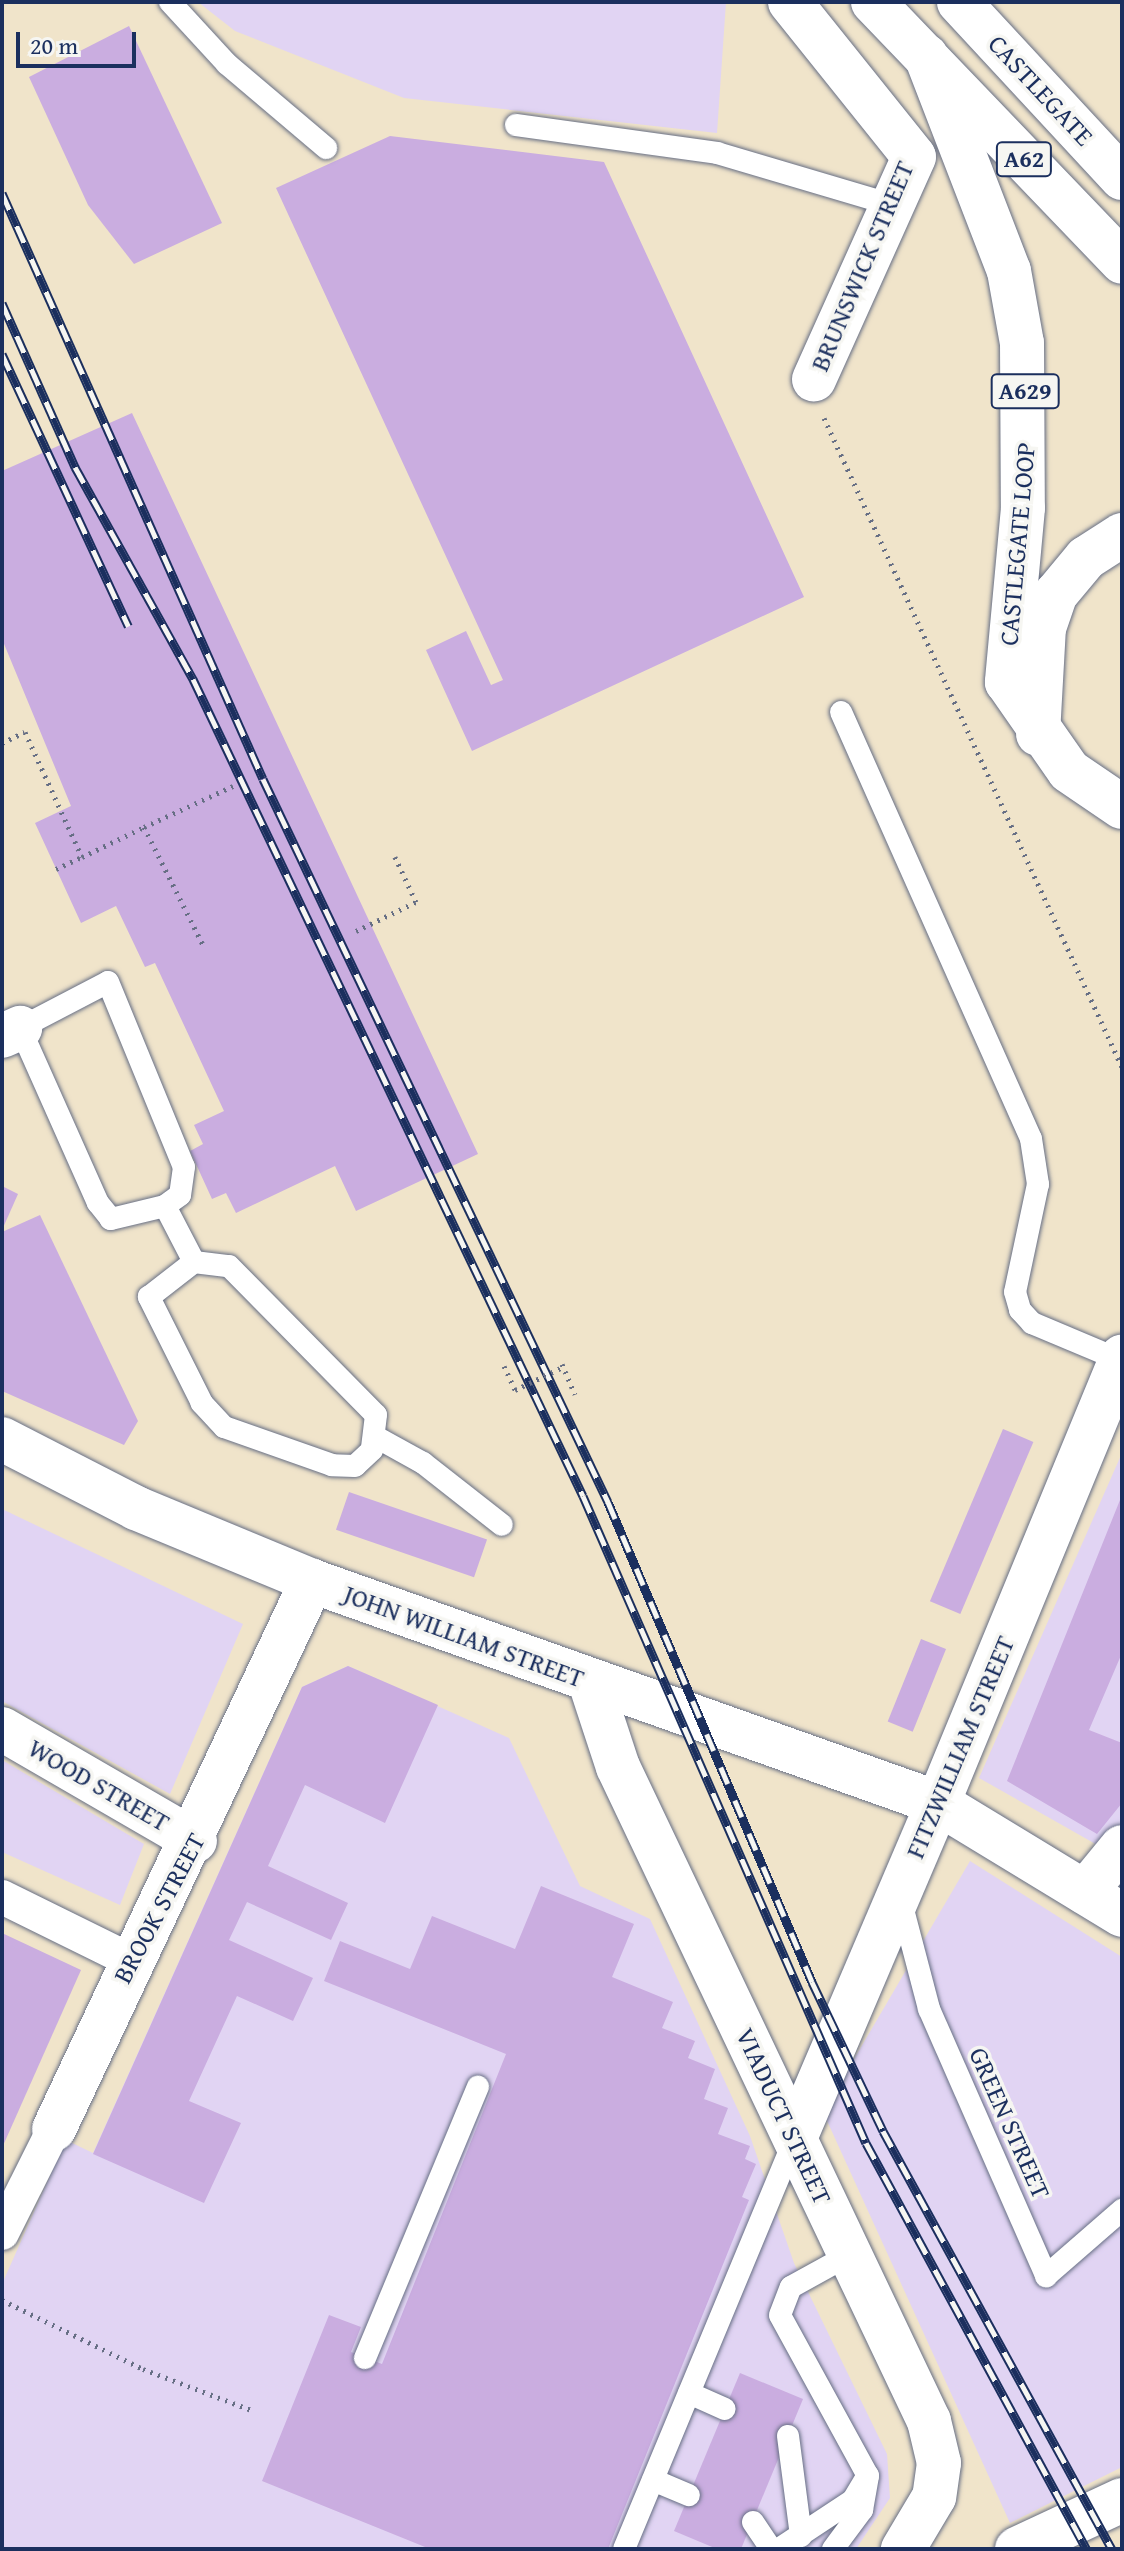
<!DOCTYPE html>
<html>
<head>
<meta charset="utf-8">
<style>
	body { margin:0 }
	#map { position:relative; width:1124px; height:2551px; overflow:hidden; background:#f0e4ca; font-family:"Gentium Book Plus",serif }
	div>[style] { position:absolute }
	[style*='--x'] { left:calc(var(--x)*1px); top:calc(var(--y)*1px); width:calc(var(--w)*1px); rotate:calc(var(--a)*1deg) }
	.built>* { inset:0; background:#e1d4f3 }
	.building>* { inset:0; background:#caade0; transform-origin:0 0 }
	.path>* { height:5px; margin-top:-2.5px; transform-origin:0; background:repeating-linear-gradient(90deg,#666e84 0 2px,transparent 0 8px) }
	.roads { filter:drop-shadow(0 0 2px #666e84) drop-shadow(0 0 2px #666e84) }
	.service>* { height:22px; margin:-11px; padding:0 11px; transform-origin:11px; border-radius:11px; background:#fff }
	.pedestrian>* { height:34px; margin:-17px; padding:0 17px; transform-origin:17px; border-radius:17px; background:#fff }
	.minor>* { height:44px; margin:-22px; padding:0 22px; transform-origin:22px; border-radius:22px; background:#fff }
	.tertiary>* { height:44px; margin:-22px; padding:0 22px; transform-origin:22px; border-radius:22px; background:#fff }
	.trunk>* { height:44px; margin:-22px; padding:0 22px; transform-origin:22px; border-radius:22px; background:#fff }
	.rail>* { height:9px; margin-top:-4.5px; transform-origin:0; background:repeating-linear-gradient(90deg,#f6f6f2 0 18px,#1b2f5e 0 36px); box-sizing:border-box; border-block:2px solid #1b2f5e }
	.path-bridge>* { height:5px; margin-top:-2.5px; transform-origin:0; background:repeating-linear-gradient(90deg,#666e84 0 2px,transparent 0 8px) }
	span { translate:-50% -50%; white-space:nowrap; text-align:center; line-height:1.15; -webkit-text-stroke:7px #f6f6f2; paint-order:stroke }
	.shield-label span { padding:2px 6px; background:#f6f6f2; border:2px solid; border-radius:6px; -webkit-text-stroke-width:0 }
	.shield-label { font-size:24px; color:#1b2f5e; font-weight:700 }
	.street-label { font-size:26px; color:#1b2f5e }
	.frame { position:absolute; inset:0; border:4px solid #1b2f5e; pointer-events:none }
	.scale { position:absolute; left:16px; top:32px; width:120px; height:36px; box-sizing:border-box; border:4px solid #1b2f5e; border-top:0; padding-left:10px; font-size:24px; line-height:28px; white-space:nowrap; color:#1b2f5e; -webkit-text-stroke:6px #f6f6f2; paint-order:stroke }
</style>
</head>
<body>
<div id="map">
	<div class="built">
		<i style="clip-path:polygon(198px 2px,726px 2px,717px 133px,404px 98px,235px 31px)"></i>
		<i style="clip-path:polygon(1122px 1453px,1122px 1859px,979px 1778px)"></i>
		<i style="clip-path:polygon(2px 1509px,243px 1624px,170px 1794px,2px 1701px)"></i>
		<i style="clip-path:polygon(348px 1666px,509px 1738px,580px 1886px,650px 1919px,750px 2136px,794px 2263px,887px 2454px,890px 2498px,856px 2549px,2px 2549px,2px 2284px,66px 2140px,93px 2153px,302px 1687px)"></i>
		<i style="clip-path:polygon(2px 1760px,144px 1844px,120px 1905px,2px 1852px)"></i>
		<i style="clip-path:polygon(970px 1861px,1122px 1957px,1122px 2467px,1010px 2523px,823px 2112px)"></i>
	</div>
	<div class="building">
		<i style="clip-path:polygon(129px 26px,222px 223px,134px 264px,88px 205px,29px 77px)"></i>
		<i style="clip-path:polygon(390px 136px,604px 162px,804px 597px,472px 751px,426px 650px,466px 631px,491px 685px,503px 680px,276px 188px)"></i>
		<i style="clip-path:polygon(132px 413px,478px 1154px,356px 1211px,335px 1166px,236px 1213px,226px 1193px,212px 1199px,190px 1151px,203px 1144px,194px 1125px,224px 1111px,155px 963px,145px 967px,116px 906px,81px 923px,35px 823px,71px 806px,2px 639px,2px 471px)"></i>
		<i style="clip-path:polygon(2px 1186px,18px 1194px,2px 1230px)"></i>
		<i style="clip-path:polygon(40px 1215px,138px 1421px,124px 1445px,2px 1391px,2px 1232px)"></i>
		<i style="left:1003px;top:1429px;width:33px;height:187px;rotate:23deg"></i>
		<i style="left:349px;top:1492px;width:146px;height:40px;rotate:19deg"></i>
		<i style="clip-path:polygon(1122px 1495px,1122px 1653px,1089px 1730px,1122px 1743px,1122px 1803px,1097px 1834px,1007px 1781px)"></i>
		<i style="left:921px;top:1639px;width:27px;height:89px;rotate:22deg"></i>
		<i style="clip-path:polygon(348px 1666px,438px 1705px,385px 1823px,305px 1785px,268px 1866px,348px 1903px,331px 1940px,247px 1902px,229px 1940px,313px 1978px,293px 2021px,237px 1996px,189px 2101px,241px 2123px,204px 2203px,93px 2154px,302px 1687px)"></i>
		<i style="clip-path:polygon(541px 1886px,634px 1924px,612px 1977px,673px 2002px,662px 2028px,695px 2041px,688px 2058px,715px 2069px,704px 2099px,728px 2108px,718px 2134px,750px 2146px,745px 2159px,756px 2164px,742px 2197px,749px 2200px,608px 2549px,430px 2549px,262px 2481px,329px 2315px,361px 2327px,351px 2352px,382px 2364px,506px 2054px,324px 1981px,340px 1941px,410px 1969px,432px 1916px,515px 1949px)"></i>
		<i style="clip-path:polygon(2px 1933px,81px 1970px,2px 2148px)"></i>
		<i style="clip-path:polygon(740px 2373px,803px 2399px,741px 2549px,717px 2549px,674px 2531px)"></i>
	</div>
	<div class="path">
		<i style="--x:824;--y:418;--w:714;--a:65.34"></i>
		<i style="--x:2;--y:743;--w:25;--a:-26"></i>
		<i style="--x:25;--y:732;--w:137;--a:65.5"></i>
		<i style="--x:82;--y:857;--w:69;--a:-25.8"></i>
		<i style="--x:144;--y:827;--w:134;--a:63.4"></i>
		<i style="--x:144;--y:827;--w:98;--a:-24.7"></i>
		<i style="--x:56;--y:869;--w:29;--a:-25"></i>
		<i style="--x:356;--y:931;--w:67;--a:-25.8"></i>
		<i style="--x:416;--y:902;--w:50;--a:-115"></i>
		<i style="--x:562;--y:1364;--w:33;--a:67"></i>
		<i style="--x:504;--y:1366;--w:29;--a:65"></i>
		<i style="--x:2;--y:2300;--w:157;--a:26.1"></i>
		<i style="--x:143;--y:2369;--w:119;--a:20.7"></i>
	</div>
	<div class="roads">
		<div class="service">
			<i style="--x:170;--y:2;--w:84;--a:47.4"></i>
			<i style="--x:227;--y:64;--w:130;--a:40.3"></i>
			<i style="--x:516;--y:125;--w:203;--a:7.9"></i>
			<i style="--x:717;--y:153;--w:184;--a:16.5"></i>
			<i style="--x:841;--y:712;--w:467;--a:66"></i>
			<i style="--x:1031;--y:1139;--w:46;--a:81.2"></i>
			<i style="--x:1038;--y:1184;--w:110;--a:102"></i>
			<i style="--x:1015;--y:1292;--w:19;--a:74"></i>
			<i style="--x:1020;--y:1310;--w:18;--a:47"></i>
			<i style="--x:1032;--y:1323;--w:95;--a:22.8"></i>
			<i style="--x:165;--y:1206;--w:56;--a:166.5"></i>
			<i style="--x:111;--y:1219;--w:21;--a:-129"></i>
			<i style="--x:98;--y:1203;--w:192;--a:-114"></i>
			<i style="--x:20;--y:1028;--w:99;--a:-27.6"></i>
			<i style="--x:108;--y:982;--w:200;--a:67.7"></i>
			<i style="--x:184;--y:1167;--w:28;--a:98"></i>
			<i style="--x:180;--y:1195;--w:19;--a:144"></i>
			<i style="--x:165;--y:1206;--w:63;--a:62.6"></i>
			<i style="--x:194;--y:1262;--w:35;--a:7"></i>
			<i style="--x:229;--y:1266;--w:209;--a:45.4"></i>
			<i style="--x:376;--y:1415;--w:35;--a:97"></i>
			<i style="--x:372;--y:1450;--w:23;--a:137"></i>
			<i style="--x:355;--y:1466;--w:23;--a:-178"></i>
			<i style="--x:332;--y:1465;--w:114;--a:-160.6"></i>
			<i style="--x:224;--y:1427;--w:33;--a:-133"></i>
			<i style="--x:202;--y:1403;--w:119;--a:-116.6"></i>
			<i style="--x:149;--y:1297;--w:57;--a:-37.9"></i>
			<i style="--x:376;--y:1437;--w:54;--a:29"></i>
			<i style="--x:423;--y:1463;--w:100;--a:38.1"></i>
			<i style="--x:901;--y:1902;--w:111;--a:75.3"></i>
			<i style="--x:929;--y:2009;--w:292;--a:66.3"></i>
			<i style="--x:1046;--y:2276;--w:101;--a:-41"></i>
			<i style="--x:365;--y:2358;--w:294;--a:-67.4"></i>
			<i style="--x:689;--y:2393;--w:39;--a:24"></i>
			<i style="--x:788;--y:2436;--w:101;--a:82.6"></i>
			<i style="--x:653;--y:2480;--w:39;--a:23"></i>
			<i style="--x:753;--y:2522;--w:32;--a:56"></i>
			<i style="--x:624;--y:2549;--w:443;--a:-67.4"></i>
			<i style="--x:779;--y:2549;--w:89;--a:-33.5"></i>
			<i style="--x:853;--y:2500;--w:23;--a:-59"></i>
			<i style="--x:833;--y:2549;--w:49;--a:-53.4"></i>
			<i style="--x:862;--y:2510;--w:35;--a:-80"></i>
			<i style="--x:868;--y:2476;--w:183;--a:-118.7"></i>
			<i style="--x:780;--y:2315;--w:30;--a:-69"></i>
			<i style="--x:791;--y:2287;--w:66;--a:-28.9"></i>
		</div>
		<div class="pedestrian">
			<i style="--x:2;--y:1897;--w:143;--a:26.2"></i>
			<i style="--x:2;--y:2233;--w:116;--a:-63.4"></i>
		</div>
		<div class="minor">
			<i style="--x:790;--y:2;--w:198;--a:51.3"></i>
			<i style="--x:914;--y:157;--w:244;--a:114.2"></i>
			<i style="--x:2;--y:1036;--w:20;--a:-24"></i>
			<i style="--x:590;--y:1682;--w:89;--a:71.8"></i>
			<i style="--x:618;--y:1767;--w:724;--a:64.57"></i>
			<i style="--x:929;--y:2421;--w:43;--a:76.6"></i>
			<i style="--x:939;--y:2463;--w:34;--a:98"></i>
			<i style="--x:934;--y:2497;--w:61;--a:120.8"></i>
			<i style="--x:2;--y:1729;--w:223;--a:30.1"></i>
			<i style="--x:1085;--y:1892;--w:58;--a:-50.6"></i>
			<i style="--x:54;--y:2129;--w:606;--a:-64.79"></i>
			<i style="--x:795;--y:2138;--w:364;--a:-66.9"></i>
		</div>
		<div class="tertiary">
			<i style="--x:2;--y:1439;--w:151;--a:27.2"></i>
			<i style="--x:136;--y:1508;--w:191;--a:22.5"></i>
			<i style="--x:312;--y:1581;--w:664;--a:19.53"></i>
			<i style="--x:938;--y:1803;--w:215;--a:31.3"></i>
			<i style="--x:938;--y:1803;--w:483;--a:-67.6"></i>
		</div>
		<div class="trunk">
			<i style="--x:873;--y:2;--w:360;--a:46.2"></i>
			<i style="--x:959;--y:2;--w:240;--a:47.2"></i>
			<i style="--x:926;--y:56;--w:230;--a:68.9"></i>
			<i style="--x:1009;--y:271;--w:73;--a:79.8"></i>
			<i style="--x:1022;--y:343;--w:165;--a:89.7"></i>
			<i style="--x:1023;--y:508;--w:175;--a:95.3"></i>
			<i style="--x:1007;--y:682;--w:108;--a:55.1"></i>
			<i style="--x:1069;--y:771;--w:64;--a:34.2"></i>
			<i style="--x:1038;--y:734;--w:106;--a:-86.8"></i>
			<i style="--x:1044;--y:628;--w:36;--a:-71"></i>
			<i style="--x:1056;--y:594;--w:47;--a:-50.2"></i>
			<i style="--x:1086;--y:558;--w:43;--a:-32.6"></i>
			<i style="--x:1017;--y:2549;--w:116;--a:-25"></i>
		</div>
	</div>
	<div class="rail">
		<i style="--x:2;--y:193;--w:641;--a:65.99"></i>
		<i style="--x:263;--y:779;--w:801;--a:64.49"></i>
		<i style="--x:608;--y:1502;--w:522;--a:66.97"></i>
		<i style="--x:812;--y:1982;--w:165;--a:64.5"></i>
		<i style="--x:883;--y:2131;--w:477;--a:61.3"></i>
		<i style="--x:2;--y:303;--w:180;--a:66"></i>
		<i style="--x:75;--y:467;--w:243;--a:60.9"></i>
		<i style="--x:193;--y:679;--w:905;--a:64.48"></i>
		<i style="--x:583;--y:1496;--w:706;--a:66.38"></i>
		<i style="--x:866;--y:2143;--w:462;--a:61.5"></i>
		<i style="--x:2;--y:354;--w:300;--a:65.1"></i>
	</div>
	<div class="path-bridge">
		<i style="--x:515;--y:1390;--w:53;--a:-25.6"></i>
	</div>
	<div class="shield-label">
		<span style="left:1024px;top:159px">A62</span>
		<span style="left:1025px;top:391px">A629</span>
	</div>
	<div class="street-label">
		<span style="left:1041px;top:90px;rotate:47deg">CASTLEGATE</span>
		<span style="left:862px;top:266px;rotate:-67deg">BRUNSWICK STREET</span>
		<span style="left:1017px;top:544px;rotate:-85deg">CASTLEGATE LOOP</span>
		<span style="left:464px;top:1636px;rotate:20deg">JOHN WILLIAM STREET</span>
		<span style="left:960px;top:1747px;rotate:-67deg">FITZWILLIAM STREET</span>
		<span style="left:99px;top:1785px;rotate:30deg">WOOD STREET</span>
		<span style="left:159px;top:1908px;rotate:-62deg">BROOK STREET</span>
		<span style="left:784px;top:2116px;rotate:65deg">VIADUCT STREET</span>
		<span style="left:1010px;top:2123px;rotate:66deg">GREEN STREET</span>
	</div>
	<div class="frame"></div>
	<div class="scale">20 m</div>
</div>
</body>
</html>
